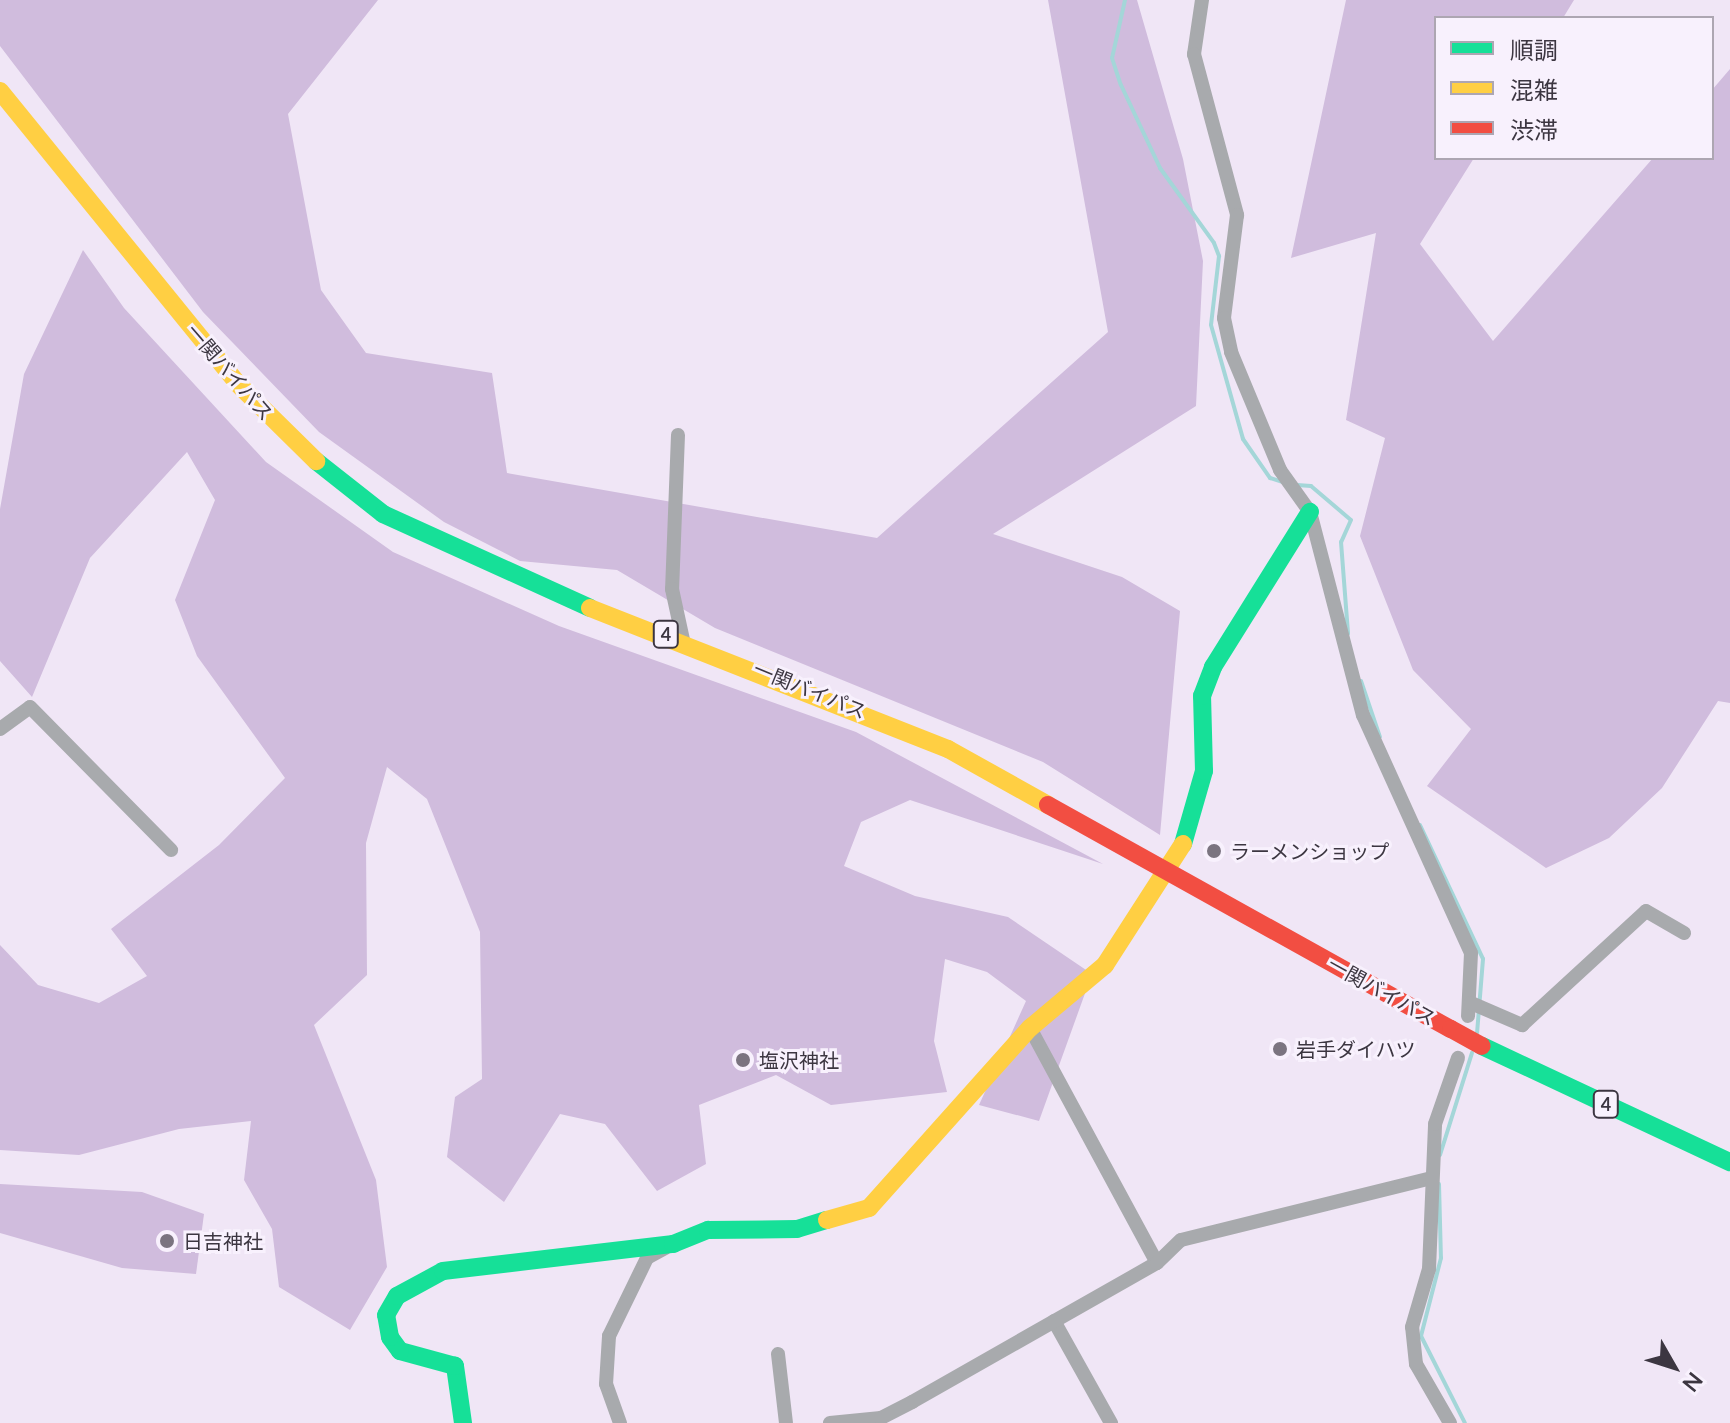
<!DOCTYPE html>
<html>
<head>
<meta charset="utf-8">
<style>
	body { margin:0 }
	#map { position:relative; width:1730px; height:1423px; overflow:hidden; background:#f0e6f6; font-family:Lato,"Noto Sans JP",sans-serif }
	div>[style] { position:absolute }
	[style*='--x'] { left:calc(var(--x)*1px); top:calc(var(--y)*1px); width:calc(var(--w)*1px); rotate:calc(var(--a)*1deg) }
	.forest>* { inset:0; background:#d0bcdd }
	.stream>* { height:4px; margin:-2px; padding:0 2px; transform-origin:2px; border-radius:2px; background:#a4d6d8 }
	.street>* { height:14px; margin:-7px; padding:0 7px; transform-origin:7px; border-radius:7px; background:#a8aaad }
	.fast>* { height:18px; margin:-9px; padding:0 9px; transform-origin:9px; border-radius:9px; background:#16e098 }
	.slow>* { height:18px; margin:-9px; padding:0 9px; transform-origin:9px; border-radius:9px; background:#ffcf43 }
	.jam>* { height:18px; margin:-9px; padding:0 9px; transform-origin:9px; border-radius:9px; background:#f24e42 }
	.jam-bridge>* { height:18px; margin:-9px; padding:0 9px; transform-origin:9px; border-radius:9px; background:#f24e42 }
	.dots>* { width:22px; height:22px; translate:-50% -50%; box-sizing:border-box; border:4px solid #f8f1fd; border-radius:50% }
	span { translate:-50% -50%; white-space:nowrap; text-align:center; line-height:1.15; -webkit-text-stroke:6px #f8f1fd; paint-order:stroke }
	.shield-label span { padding:2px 6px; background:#f8f1fd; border:2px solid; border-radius:6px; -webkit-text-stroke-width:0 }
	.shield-label { font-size:18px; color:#3c3641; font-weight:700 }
	.street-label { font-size:20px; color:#3c3641 }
	.poi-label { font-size:20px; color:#3c3641 }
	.left { translate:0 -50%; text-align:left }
	.legend { position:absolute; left:1434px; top:16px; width:280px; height:144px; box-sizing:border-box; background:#f8f1fd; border:2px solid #ada6b2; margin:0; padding:10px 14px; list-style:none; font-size:24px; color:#3c3641 }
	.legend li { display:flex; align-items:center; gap:16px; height:40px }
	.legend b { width:40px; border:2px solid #ada6b2 }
	.north { position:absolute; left:1634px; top:1327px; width:80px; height:80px; -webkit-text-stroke:6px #f8f1fd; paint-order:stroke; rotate:129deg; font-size:22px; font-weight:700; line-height:32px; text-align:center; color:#3c3641 }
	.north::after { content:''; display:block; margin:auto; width:28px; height:36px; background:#3c3641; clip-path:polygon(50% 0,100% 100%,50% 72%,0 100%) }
</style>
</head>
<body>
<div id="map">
	<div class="forest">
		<i style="clip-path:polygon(0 0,378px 0,288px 114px,321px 290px,366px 353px,492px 373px,507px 473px,877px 538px,1108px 332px,1048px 0,1137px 0,1183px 159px,1203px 261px,1196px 406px,993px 534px,1122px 577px,1180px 611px,1160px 835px,1043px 762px,715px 628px,617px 570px,520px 561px,444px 522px,319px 432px,203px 312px,0 46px)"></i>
		<i style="clip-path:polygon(1346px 0,1574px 0,1563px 18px,1436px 18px,1436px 158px,1474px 158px,1420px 244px,1493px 341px,1653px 158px,1712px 158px,1712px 90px,1730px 69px,1730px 703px,1718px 701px,1662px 788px,1609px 838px,1546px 868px,1427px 786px,1471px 729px,1413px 670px,1360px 536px,1385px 438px,1346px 420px,1376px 233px,1291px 258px)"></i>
		<i style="clip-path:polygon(83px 250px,124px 308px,266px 462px,393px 552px,559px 626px,856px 732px,1103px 864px,910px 800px,861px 822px,844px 866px,915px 896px,1008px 917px,1092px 974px,1039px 1121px,979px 1105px,1026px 1001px,987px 972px,945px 959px,934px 1041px,947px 1092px,831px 1105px,776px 1075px,699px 1105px,706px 1164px,657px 1191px,605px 1124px,560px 1114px,504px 1202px,447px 1157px,455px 1097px,482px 1079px,480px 932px,427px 799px,387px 767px,366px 843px,367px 975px,314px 1025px,376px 1180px,387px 1267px,350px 1330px,279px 1287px,272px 1229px,244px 1180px,251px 1121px,179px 1129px,79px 1155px,0 1150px,0 945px,38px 985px,99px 1003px,147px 976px,111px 929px,219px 845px,285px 778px,197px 656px,175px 600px,215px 500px,187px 452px,90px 558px,32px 697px,0 661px,0 509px,24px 374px)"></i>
		<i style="clip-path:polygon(0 1184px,142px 1192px,204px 1214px,196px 1274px,122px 1268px,0 1233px)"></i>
	</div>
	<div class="stream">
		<i style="--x:1125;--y:0;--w:59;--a:102.6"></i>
		<i style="--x:1112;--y:58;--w:28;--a:72"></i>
		<i style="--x:1121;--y:85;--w:92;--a:64.8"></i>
		<i style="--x:1160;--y:168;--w:92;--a:54.2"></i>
		<i style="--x:1214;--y:243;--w:14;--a:69"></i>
		<i style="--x:1219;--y:256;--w:69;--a:96.6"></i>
		<i style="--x:1211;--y:325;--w:118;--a:74.3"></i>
		<i style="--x:1243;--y:439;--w:47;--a:55.3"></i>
		<i style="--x:1270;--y:478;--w:16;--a:18"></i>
		<i style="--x:1297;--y:485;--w:14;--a:4"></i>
		<i style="--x:1311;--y:486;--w:52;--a:40.4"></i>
		<i style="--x:1351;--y:520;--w:24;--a:114"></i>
		<i style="--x:1341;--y:542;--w:92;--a:85.6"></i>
		<i style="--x:1361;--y:681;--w:59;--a:71.3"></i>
		<i style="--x:1420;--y:825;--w:148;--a:64.8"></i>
		<i style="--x:1483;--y:959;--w:74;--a:94.6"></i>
		<i style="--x:1440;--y:1155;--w:107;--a:-72.6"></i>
		<i style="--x:1439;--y:1184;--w:74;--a:88.5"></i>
		<i style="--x:1441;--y:1258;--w:81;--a:104.4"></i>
		<i style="--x:1421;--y:1336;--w:97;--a:63.2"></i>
	</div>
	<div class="street">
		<i style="--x:1202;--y:0;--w:55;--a:98.4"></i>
		<i style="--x:1194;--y:54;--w:167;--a:75"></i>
		<i style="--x:1237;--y:215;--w:104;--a:97.2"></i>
		<i style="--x:1224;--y:318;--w:35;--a:78"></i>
		<i style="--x:1231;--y:352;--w:128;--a:67.4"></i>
		<i style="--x:1280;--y:470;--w:52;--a:54.5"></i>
		<i style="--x:1310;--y:512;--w:210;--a:75.4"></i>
		<i style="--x:1363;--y:715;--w:261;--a:65.6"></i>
		<i style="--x:1471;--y:953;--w:63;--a:92.7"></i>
		<i style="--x:678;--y:435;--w:154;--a:92.2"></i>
		<i style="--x:672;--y:589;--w:52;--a:77.8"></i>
		<i style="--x:0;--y:729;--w:37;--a:-36"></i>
		<i style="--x:30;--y:707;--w:201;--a:45.4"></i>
		<i style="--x:1471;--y:1003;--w:56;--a:23.3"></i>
		<i style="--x:1522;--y:1025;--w:168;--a:-42.6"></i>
		<i style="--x:1646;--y:911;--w:44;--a:30.1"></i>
		<i style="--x:1030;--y:1028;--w:267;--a:61.6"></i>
		<i style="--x:1054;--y:1321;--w:117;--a:60.8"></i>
		<i style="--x:778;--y:1354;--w:69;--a:83.4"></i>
		<i style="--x:620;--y:1423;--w:41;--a:-109.7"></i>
		<i style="--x:606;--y:1384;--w:48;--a:-86.4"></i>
		<i style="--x:609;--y:1336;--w:87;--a:-64"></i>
		<i style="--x:647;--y:1258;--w:21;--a:-29"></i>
		<i style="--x:830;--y:1423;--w:51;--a:-5.6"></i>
		<i style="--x:881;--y:1418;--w:35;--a:-27"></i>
		<i style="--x:912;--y:1402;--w:282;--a:-29.6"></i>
		<i style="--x:1157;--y:1263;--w:33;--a:-44"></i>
		<i style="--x:1181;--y:1240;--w:254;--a:-13.9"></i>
		<i style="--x:1450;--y:1423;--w:68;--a:-120"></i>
		<i style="--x:1416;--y:1364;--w:37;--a:-96"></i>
		<i style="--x:1412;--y:1327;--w:60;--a:-73.7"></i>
		<i style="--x:1429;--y:1269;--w:145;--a:-87.6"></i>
		<i style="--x:1435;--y:1124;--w:70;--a:-70.8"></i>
	</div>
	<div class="fast">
		<i style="--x:316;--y:461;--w:85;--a:38.3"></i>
		<i style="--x:383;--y:514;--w:227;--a:24.4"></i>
		<i style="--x:1183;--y:844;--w:76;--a:-74"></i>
		<i style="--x:1204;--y:771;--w:75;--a:-91.5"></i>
		<i style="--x:1202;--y:696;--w:31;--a:-69"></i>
		<i style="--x:1213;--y:667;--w:183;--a:-58"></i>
		<i style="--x:1482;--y:1046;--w:274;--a:25.1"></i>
		<i style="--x:463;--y:1423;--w:58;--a:-98"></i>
		<i style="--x:455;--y:1366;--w:57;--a:-164.7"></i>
		<i style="--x:400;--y:1351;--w:17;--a:-126"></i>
		<i style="--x:390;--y:1337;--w:22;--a:-100"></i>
		<i style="--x:386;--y:1315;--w:22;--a:-60"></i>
		<i style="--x:397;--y:1296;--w:52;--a:-28.5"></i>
		<i style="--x:443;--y:1271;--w:232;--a:-6.7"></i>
		<i style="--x:673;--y:1244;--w:38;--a:-22"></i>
		<i style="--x:708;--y:1230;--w:89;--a:-0.6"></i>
		<i style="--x:797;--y:1229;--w:31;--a:-17"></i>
	</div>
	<div class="slow">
		<i style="--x:0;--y:91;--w:377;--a:50.9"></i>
		<i style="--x:238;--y:384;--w:110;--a:44.6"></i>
		<i style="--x:590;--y:608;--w:385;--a:21.5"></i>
		<i style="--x:948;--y:749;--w:115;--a:29.2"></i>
		<i style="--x:827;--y:1220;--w:44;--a:-15.9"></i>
		<i style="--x:869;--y:1208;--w:241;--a:-48.2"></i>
		<i style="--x:1030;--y:1028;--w:98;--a:-40"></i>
		<i style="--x:1105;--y:965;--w:144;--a:-57.2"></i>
	</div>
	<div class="jam">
		<i style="--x:1048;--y:805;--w:461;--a:29.1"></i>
	</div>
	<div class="jam-bridge">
		<i style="--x:1451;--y:1029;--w:35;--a:29"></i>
	</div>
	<div class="dots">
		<i style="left:1214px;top:851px;background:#7b7480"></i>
		<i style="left:1280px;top:1049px;background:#7b7480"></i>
		<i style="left:743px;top:1060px;background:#7b7480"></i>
		<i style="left:167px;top:1241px;background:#7b7480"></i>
	</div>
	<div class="shield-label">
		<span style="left:666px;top:634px">4</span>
		<span style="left:1606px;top:1104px">4</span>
	</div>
	<div class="street-label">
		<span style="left:230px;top:372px;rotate:49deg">一関バイパス</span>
		<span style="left:810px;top:690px;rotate:22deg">一関バイパス</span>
		<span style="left:1382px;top:991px;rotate:29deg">一関バイパス</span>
	</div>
	<div class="poi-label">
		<span class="left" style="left:1230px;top:851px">ラーメンショップ</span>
		<span class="left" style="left:1296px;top:1049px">岩手ダイハツ</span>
		<span class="left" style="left:759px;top:1060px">塩沢神社</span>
		<span class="left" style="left:183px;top:1241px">日吉神社</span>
	</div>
	<ul class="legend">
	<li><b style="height:10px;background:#16e098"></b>順調</li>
	<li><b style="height:10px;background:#ffcf43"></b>混雑</li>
	<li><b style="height:10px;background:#f24e42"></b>渋滞</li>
	</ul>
	<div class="north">N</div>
</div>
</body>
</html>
